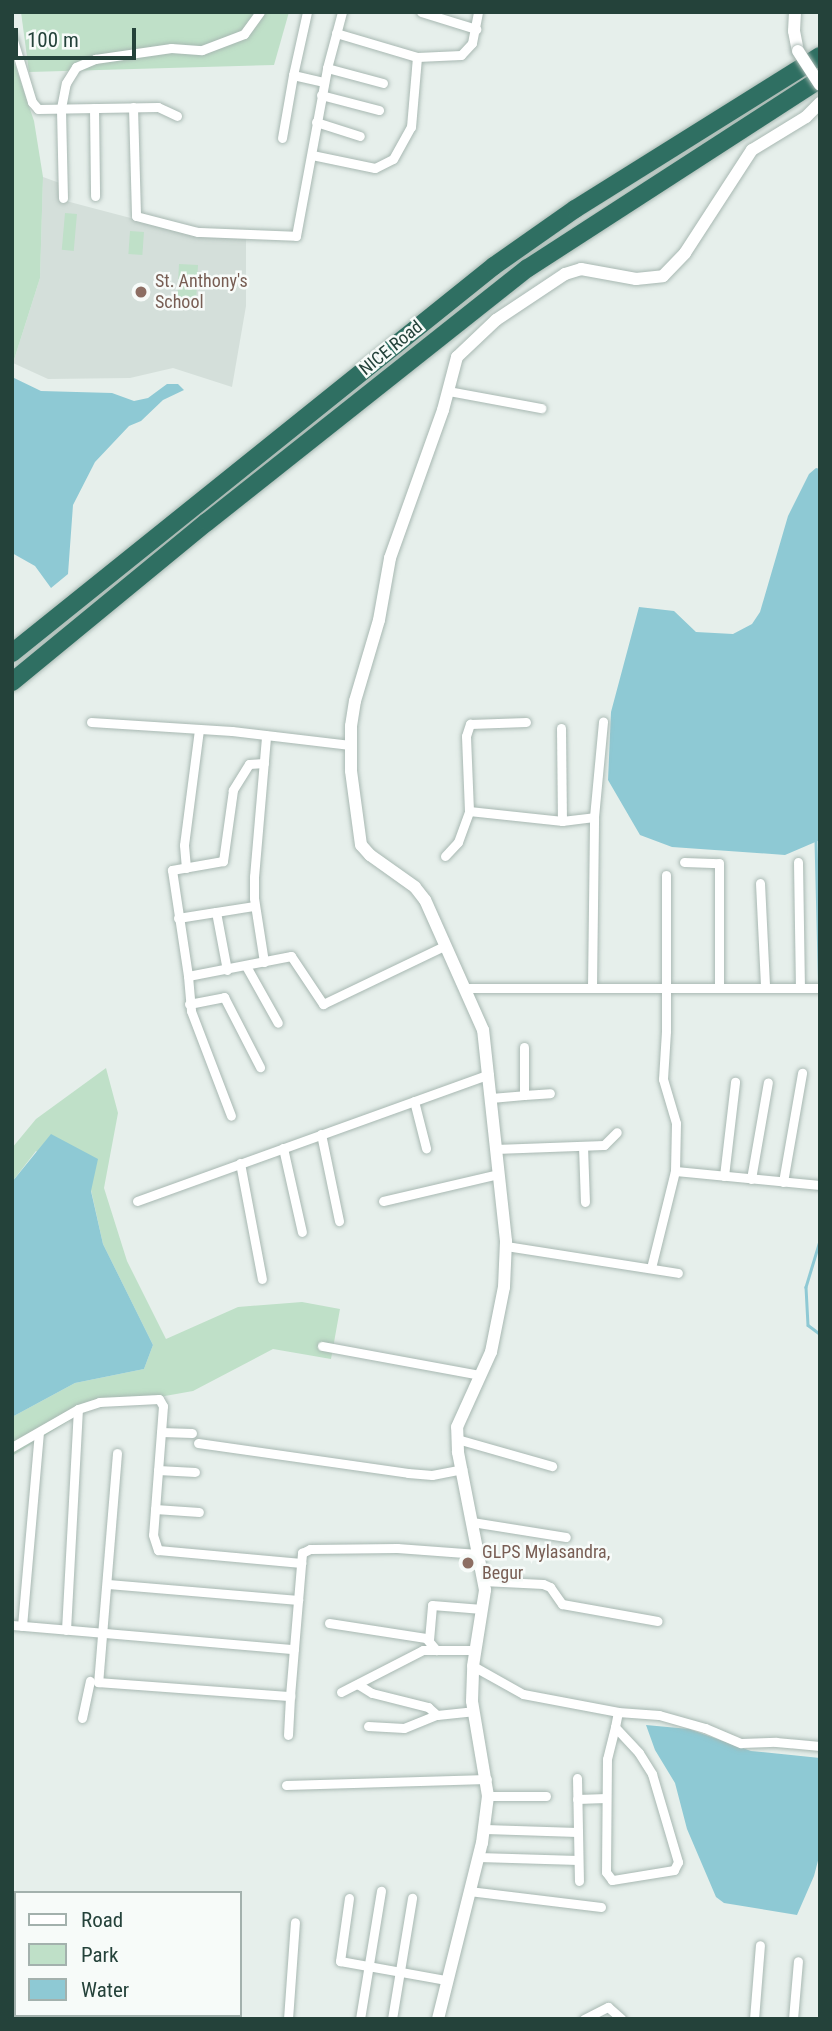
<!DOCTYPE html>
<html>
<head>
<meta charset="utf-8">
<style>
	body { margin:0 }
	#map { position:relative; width:832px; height:2031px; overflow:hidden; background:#e6efeb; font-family:"Roboto Condensed",sans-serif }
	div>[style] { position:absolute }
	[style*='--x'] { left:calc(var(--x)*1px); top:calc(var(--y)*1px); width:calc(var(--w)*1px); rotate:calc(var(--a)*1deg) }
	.built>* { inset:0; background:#d4dfda }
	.green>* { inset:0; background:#bfe0c8; transform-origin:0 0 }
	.water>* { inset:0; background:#8ec9d4 }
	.stream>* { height:2.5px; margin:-1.25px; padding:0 1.25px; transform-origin:1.25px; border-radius:1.25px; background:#8ec9d4 }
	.roads { filter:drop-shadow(0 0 2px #a8b8b2) drop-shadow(0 0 2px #a8b8b2) }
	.minor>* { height:9px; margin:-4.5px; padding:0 4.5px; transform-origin:4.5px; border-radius:4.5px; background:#fff }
	.tertiary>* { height:12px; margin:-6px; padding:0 6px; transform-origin:6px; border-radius:6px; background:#fff }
	.motorway>* { height:18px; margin:-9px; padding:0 9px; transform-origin:9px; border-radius:9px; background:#2f6f62 }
	.bridges { filter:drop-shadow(0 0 2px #a8b8b2) drop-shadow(0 0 2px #a8b8b2) }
	.tertiary-bridge>* { height:12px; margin:-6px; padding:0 6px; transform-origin:6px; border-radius:6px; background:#fff }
	.dots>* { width:19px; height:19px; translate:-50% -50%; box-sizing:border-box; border:4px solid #f7fbf9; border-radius:50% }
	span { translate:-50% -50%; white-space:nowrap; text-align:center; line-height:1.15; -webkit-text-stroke:5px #f7fbf9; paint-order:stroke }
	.education-label { font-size:18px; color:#785e54 }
	.left { translate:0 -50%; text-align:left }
	.street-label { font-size:18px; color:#24423a }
	.frame { position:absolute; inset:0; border:14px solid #24423a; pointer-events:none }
	.legend { position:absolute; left:14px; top:1891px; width:228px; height:126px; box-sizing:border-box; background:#f7fbf9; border:2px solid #a3b1ad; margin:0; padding:9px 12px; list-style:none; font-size:21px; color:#24423a }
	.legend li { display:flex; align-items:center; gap:14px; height:35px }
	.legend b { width:35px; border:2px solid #a3b1ad }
	.scale { position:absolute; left:14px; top:28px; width:122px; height:32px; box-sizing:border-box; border:4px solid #24423a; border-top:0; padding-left:9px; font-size:21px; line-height:24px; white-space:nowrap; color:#24423a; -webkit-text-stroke:5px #f7fbf9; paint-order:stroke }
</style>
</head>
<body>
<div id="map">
	<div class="built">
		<i style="clip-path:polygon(43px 177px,65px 185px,66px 201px,195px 235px,246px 238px,246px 306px,232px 387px,173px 368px,130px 378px,48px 379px,13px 363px,40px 278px)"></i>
	</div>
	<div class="green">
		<i style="clip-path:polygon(21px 12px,289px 12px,274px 65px,29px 72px)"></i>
		<i style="clip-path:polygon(12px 56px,34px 121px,43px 177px,40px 278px,13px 363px)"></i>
		<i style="left:65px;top:213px;width:12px;height:37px;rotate:5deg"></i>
		<i style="left:130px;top:231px;width:14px;height:23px;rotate:4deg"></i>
		<i style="left:179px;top:264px;width:19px;height:34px;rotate:3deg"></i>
		<i style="clip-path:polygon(106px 1068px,118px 1113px,104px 1188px,127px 1261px,166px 1339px,238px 1307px,302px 1302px,340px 1309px,331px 1359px,273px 1349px,193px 1391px,86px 1410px,12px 1456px,12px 1417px,75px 1383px,144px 1369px,153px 1345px,103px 1244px,91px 1190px,36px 1151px,12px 1182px,12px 1148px,36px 1119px)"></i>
	</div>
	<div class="water">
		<i style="clip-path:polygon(12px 377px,41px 391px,112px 393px,134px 401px,148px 398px,167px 384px,178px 384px,184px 390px,163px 400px,141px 421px,129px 426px,95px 462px,73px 505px,68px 574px,51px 588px,35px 566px,12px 553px)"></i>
		<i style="clip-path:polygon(816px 468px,820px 469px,820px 840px,785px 855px,672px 847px,640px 835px,608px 780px,611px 712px,639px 607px,674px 611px,696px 632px,733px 634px,752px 624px,760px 612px,788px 516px,809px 474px)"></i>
		<i style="clip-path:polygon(51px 1134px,98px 1159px,91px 1191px,103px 1244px,153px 1345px,144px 1369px,75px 1383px,12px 1417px,12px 1182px)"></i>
		<i style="clip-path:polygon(646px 1725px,689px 1729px,751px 1751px,820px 1758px,820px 1853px,814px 1876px,797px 1915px,724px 1903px,716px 1897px,687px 1829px,675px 1783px,655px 1750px)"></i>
	</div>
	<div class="stream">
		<i style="--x:816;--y:840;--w:165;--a:88.6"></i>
		<i style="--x:820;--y:1241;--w:48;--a:106.9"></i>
		<i style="--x:806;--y:1287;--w:38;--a:87"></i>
		<i style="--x:808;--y:1325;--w:15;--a:37"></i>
	</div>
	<div class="roads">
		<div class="minor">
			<i style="--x:307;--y:12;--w:65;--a:102.5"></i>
			<i style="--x:293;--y:75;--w:32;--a:13"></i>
			<i style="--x:421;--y:12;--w:58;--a:17.2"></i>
			<i style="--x:336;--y:33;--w:84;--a:16.5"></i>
			<i style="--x:12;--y:37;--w:68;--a:72.9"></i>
			<i style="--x:32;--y:102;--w:9;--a:49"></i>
			<i style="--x:38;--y:109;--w:120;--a:-1"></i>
			<i style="--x:158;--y:107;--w:21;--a:25"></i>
			<i style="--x:327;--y:68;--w:58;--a:15"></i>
			<i style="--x:321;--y:95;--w:60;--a:14.5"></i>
			<i style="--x:133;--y:107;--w:109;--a:88.4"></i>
			<i style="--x:136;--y:216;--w:64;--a:14.5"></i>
			<i style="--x:198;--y:232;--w:98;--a:2.3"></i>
			<i style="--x:296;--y:236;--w:171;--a:-79.5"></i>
			<i style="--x:327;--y:68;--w:58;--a:-75"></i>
			<i style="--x:94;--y:108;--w:88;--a:89.3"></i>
			<i style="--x:316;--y:122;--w:46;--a:17.7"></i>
			<i style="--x:282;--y:138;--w:64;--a:-80.1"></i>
			<i style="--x:312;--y:155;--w:64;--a:11.7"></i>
			<i style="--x:375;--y:168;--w:20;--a:-27"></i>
			<i style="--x:393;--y:159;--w:37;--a:-61"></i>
			<i style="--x:411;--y:127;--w:70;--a:-85.1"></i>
			<i style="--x:417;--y:57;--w:44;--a:-2.6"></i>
			<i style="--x:461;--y:55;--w:16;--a:-47"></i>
			<i style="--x:472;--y:43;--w:32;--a:-79"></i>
			<i style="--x:63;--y:198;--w:90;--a:-91.3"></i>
			<i style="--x:61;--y:108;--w:25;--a:-79"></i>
			<i style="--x:66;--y:83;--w:19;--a:-58"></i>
			<i style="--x:76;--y:67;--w:21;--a:-23"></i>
			<i style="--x:95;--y:59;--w:77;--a:-8.2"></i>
			<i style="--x:171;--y:48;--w:31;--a:4"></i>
			<i style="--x:202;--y:50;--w:45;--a:-20.9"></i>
			<i style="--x:244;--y:34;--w:27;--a:-54"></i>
			<i style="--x:448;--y:391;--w:95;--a:10.4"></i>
			<i style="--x:91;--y:722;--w:141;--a:3.7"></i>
			<i style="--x:232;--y:731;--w:119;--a:6.8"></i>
			<i style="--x:561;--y:728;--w:93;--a:89.4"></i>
			<i style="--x:562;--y:821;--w:32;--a:-7"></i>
			<i style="--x:594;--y:817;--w:96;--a:-84.6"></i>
			<i style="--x:264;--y:763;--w:15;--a:176"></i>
			<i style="--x:249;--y:764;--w:31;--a:122"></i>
			<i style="--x:233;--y:790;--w:72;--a:98"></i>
			<i style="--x:223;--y:861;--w:52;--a:170"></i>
			<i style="--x:172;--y:870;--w:107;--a:81.4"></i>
			<i style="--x:188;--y:976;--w:105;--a:-11"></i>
			<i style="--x:291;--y:956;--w:58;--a:56.3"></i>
			<i style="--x:323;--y:1004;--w:136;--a:-25.6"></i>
			<i style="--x:469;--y:811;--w:94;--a:6.1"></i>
			<i style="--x:445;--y:856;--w:19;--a:-47"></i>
			<i style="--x:458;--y:842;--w:33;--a:-70"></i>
			<i style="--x:469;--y:811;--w:75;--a:-92.3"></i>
			<i style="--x:466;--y:736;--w:13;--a:-72"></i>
			<i style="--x:470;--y:724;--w:56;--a:-2"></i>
			<i style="--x:684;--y:862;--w:35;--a:2"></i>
			<i style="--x:719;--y:863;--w:124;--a:90"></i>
			<i style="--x:798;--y:862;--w:125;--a:89.1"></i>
			<i style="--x:186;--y:868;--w:23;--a:-95"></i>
			<i style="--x:184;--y:845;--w:116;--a:-82.6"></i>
			<i style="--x:760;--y:883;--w:104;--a:87.2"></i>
			<i style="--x:216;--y:912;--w:39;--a:-9"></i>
			<i style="--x:178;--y:918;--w:38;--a:-9"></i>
			<i style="--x:216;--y:912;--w:59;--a:79.3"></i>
			<i style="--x:264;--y:962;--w:65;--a:-98.9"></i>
			<i style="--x:254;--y:898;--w:21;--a:-90"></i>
			<i style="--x:254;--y:877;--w:142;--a:-85.1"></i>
			<i style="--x:246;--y:966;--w:65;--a:60.7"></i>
			<i style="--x:188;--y:976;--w:35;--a:85"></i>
			<i style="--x:191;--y:1011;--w:112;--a:69.1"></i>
			<i style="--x:465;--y:988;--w:355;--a:0"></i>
			<i style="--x:592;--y:988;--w:171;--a:-89.3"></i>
			<i style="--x:189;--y:1004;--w:36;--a:-11"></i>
			<i style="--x:224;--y:997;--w:79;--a:62.8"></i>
			<i style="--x:524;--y:1095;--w:26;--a:-4"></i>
			<i style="--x:491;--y:1098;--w:33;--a:-5"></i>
			<i style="--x:524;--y:1095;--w:48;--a:-90"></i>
			<i style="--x:414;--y:1101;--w:49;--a:75.7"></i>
			<i style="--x:321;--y:1134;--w:89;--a:78.3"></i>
			<i style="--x:583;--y:1146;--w:56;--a:88"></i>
			<i style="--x:283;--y:1148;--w:86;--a:77.3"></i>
			<i style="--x:495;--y:1149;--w:109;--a:-2.1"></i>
			<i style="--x:604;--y:1145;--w:18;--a:-45"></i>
			<i style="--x:240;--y:1163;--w:118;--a:79.3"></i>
			<i style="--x:675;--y:1171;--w:146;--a:5.5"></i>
			<i style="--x:724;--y:1176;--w:95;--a:-83.3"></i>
			<i style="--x:751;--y:1179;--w:98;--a:-80.1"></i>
			<i style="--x:783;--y:1182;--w:111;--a:-80.1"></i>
			<i style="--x:137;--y:1201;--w:374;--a:-19.8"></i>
			<i style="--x:383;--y:1201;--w:118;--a:-13.2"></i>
			<i style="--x:506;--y:1246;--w:174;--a:8.9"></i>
			<i style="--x:651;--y:1268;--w:100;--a:-76.1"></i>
			<i style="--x:675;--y:1171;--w:48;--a:-88.8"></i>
			<i style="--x:676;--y:1123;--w:46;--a:-106.5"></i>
			<i style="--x:663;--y:1079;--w:48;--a:-86.4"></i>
			<i style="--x:666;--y:1031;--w:156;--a:-90"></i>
			<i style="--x:322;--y:1346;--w:161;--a:10.4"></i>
			<i style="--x:161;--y:1432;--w:31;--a:2"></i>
			<i style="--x:457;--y:1439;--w:99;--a:15.9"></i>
			<i style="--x:198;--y:1443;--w:212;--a:8.1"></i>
			<i style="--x:408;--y:1473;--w:24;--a:5"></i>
			<i style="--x:432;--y:1475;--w:31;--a:-11"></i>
			<i style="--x:12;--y:1447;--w:76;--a:-29.9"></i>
			<i style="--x:78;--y:1409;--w:22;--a:-18"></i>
			<i style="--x:99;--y:1402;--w:60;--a:-2.9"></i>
			<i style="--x:159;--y:1399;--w:8;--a:60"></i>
			<i style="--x:163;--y:1406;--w:129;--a:94.4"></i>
			<i style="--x:153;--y:1535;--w:16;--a:72"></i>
			<i style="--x:158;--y:1550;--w:144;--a:5.2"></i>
			<i style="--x:117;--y:1453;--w:230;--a:94.7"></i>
			<i style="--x:98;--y:1682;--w:193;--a:4.2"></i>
			<i style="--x:290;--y:1696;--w:144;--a:-85.2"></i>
			<i style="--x:302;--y:1553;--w:9;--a:-27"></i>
			<i style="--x:310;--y:1549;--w:87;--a:-0.7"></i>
			<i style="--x:397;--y:1548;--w:81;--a:4.2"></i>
			<i style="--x:158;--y:1470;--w:37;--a:3"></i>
			<i style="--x:155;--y:1509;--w:44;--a:3.9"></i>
			<i style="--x:472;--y:1522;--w:95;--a:9.1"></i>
			<i style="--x:483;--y:1581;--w:60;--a:2.9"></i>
			<i style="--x:543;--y:1584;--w:8;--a:23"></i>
			<i style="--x:550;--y:1587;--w:21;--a:55"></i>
			<i style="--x:562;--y:1604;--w:97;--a:10.1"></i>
			<i style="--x:108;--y:1584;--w:191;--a:4.8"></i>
			<i style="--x:329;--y:1623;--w:98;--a:8.8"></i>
			<i style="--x:426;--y:1638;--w:16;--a:50"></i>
			<i style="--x:12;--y:1625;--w:283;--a:4.9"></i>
			<i style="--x:22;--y:1626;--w:194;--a:-85"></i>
			<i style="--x:66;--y:1630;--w:221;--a:-86.9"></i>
			<i style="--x:429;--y:1640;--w:35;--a:-85"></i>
			<i style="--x:432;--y:1605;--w:50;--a:4.6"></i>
			<i style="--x:473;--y:1666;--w:57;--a:29.2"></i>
			<i style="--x:523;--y:1694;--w:97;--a:10.7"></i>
			<i style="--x:618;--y:1712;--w:41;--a:4.2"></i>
			<i style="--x:659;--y:1715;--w:48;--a:15.8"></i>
			<i style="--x:705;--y:1728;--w:39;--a:23"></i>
			<i style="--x:741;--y:1743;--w:35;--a:-2"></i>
			<i style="--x:776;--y:1742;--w:44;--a:5.2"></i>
			<i style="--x:359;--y:1685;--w:15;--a:32"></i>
			<i style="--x:372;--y:1693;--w:58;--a:14"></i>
			<i style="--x:428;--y:1707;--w:12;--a:42"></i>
			<i style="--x:341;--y:1692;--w:92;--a:-27.1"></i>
			<i style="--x:423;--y:1650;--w:52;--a:0"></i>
			<i style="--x:82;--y:1718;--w:38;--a:-78"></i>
			<i style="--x:368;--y:1726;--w:36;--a:3"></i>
			<i style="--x:404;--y:1728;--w:35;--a:-22"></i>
			<i style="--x:437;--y:1715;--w:36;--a:-6"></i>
			<i style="--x:615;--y:1727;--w:35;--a:47"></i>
			<i style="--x:639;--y:1753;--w:25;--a:58"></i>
			<i style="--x:652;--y:1774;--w:92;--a:73.5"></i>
			<i style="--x:678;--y:1862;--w:9;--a:117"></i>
			<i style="--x:674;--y:1870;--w:63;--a:170.8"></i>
			<i style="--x:612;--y:1880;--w:10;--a:-127"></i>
			<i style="--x:606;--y:1872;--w:113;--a:-89.5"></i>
			<i style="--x:607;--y:1759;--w:33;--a:-76"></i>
			<i style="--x:615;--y:1727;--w:15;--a:-79"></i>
			<i style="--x:288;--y:1735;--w:39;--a:-87"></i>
			<i style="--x:577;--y:1778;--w:103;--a:88.9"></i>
			<i style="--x:286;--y:1785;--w:201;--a:-1.7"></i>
			<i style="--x:488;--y:1796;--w:58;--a:0"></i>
			<i style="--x:577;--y:1799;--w:29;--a:-2"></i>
			<i style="--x:485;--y:1829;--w:92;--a:1.9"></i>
			<i style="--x:478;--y:1857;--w:100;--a:1.7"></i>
			<i style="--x:469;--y:1891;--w:133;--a:6.9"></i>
			<i style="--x:349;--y:1898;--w:64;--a:98.1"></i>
			<i style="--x:340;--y:1961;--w:108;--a:10.2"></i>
			<i style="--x:288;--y:2019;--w:97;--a:-85.9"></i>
			<i style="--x:360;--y:2019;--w:130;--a:-80.7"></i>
			<i style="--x:392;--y:2019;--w:123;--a:-80.6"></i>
			<i style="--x:584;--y:2019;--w:27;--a:-27"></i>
			<i style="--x:608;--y:2007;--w:18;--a:41"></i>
			<i style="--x:754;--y:2019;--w:74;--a:-85.4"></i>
			<i style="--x:793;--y:2019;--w:58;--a:-85.1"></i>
		</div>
		<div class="tertiary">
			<i style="--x:795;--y:12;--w:19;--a:93"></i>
			<i style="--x:794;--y:31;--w:20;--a:79"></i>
			<i style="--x:438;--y:2019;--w:181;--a:-76"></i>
			<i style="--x:482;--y:1843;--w:47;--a:-82.7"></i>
			<i style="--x:488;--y:1796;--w:96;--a:-99.6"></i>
			<i style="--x:472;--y:1701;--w:35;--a:-88"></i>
			<i style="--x:473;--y:1666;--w:77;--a:-81"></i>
			<i style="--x:485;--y:1590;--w:141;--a:-101.1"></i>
			<i style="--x:458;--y:1452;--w:25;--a:-92"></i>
			<i style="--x:457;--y:1427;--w:82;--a:-65.6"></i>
			<i style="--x:491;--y:1352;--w:66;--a:-78.7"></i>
			<i style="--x:504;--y:1287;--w:46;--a:-87.5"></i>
			<i style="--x:506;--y:1241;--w:212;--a:-96.2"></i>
			<i style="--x:483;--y:1030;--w:142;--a:-114"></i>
			<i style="--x:425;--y:900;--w:16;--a:-128"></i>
			<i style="--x:415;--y:887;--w:55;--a:-144.6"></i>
			<i style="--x:370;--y:855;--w:13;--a:-132"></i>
			<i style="--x:361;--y:845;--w:75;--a:-97.7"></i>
			<i style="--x:351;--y:771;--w:45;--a:-90"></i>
			<i style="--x:351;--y:726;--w:25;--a:-81"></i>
			<i style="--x:355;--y:701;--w:84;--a:-73.5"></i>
			<i style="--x:379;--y:620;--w:63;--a:-79.9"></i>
			<i style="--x:390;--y:558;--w:157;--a:-70.3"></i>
			<i style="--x:443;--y:410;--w:55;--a:-75.2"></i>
			<i style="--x:457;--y:357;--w:54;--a:-43.5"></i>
			<i style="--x:496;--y:320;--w:83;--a:-33.7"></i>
			<i style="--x:565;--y:274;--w:17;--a:-17"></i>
			<i style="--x:581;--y:269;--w:56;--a:10.3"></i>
			<i style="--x:636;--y:279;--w:27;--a:-6"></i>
			<i style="--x:663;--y:276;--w:32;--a:-46"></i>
			<i style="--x:685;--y:253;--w:123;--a:-57"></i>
			<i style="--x:752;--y:150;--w:63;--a:-31.4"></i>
			<i style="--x:806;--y:117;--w:20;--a:-45"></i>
		</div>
		<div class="motorway">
			<i style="--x:12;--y:653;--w:618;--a:-38.76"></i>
			<i style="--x:494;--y:266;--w:99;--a:-35.1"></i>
			<i style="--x:575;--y:209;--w:289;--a:-32"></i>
			<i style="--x:12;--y:682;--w:252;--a:-39.4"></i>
			<i style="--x:207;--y:522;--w:409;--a:-38.4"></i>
			<i style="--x:528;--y:268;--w:348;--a:-32.9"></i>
		</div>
	</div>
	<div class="bridges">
		<div class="tertiary-bridge">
			<i style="--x:798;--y:51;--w:40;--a:57.1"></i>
		</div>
	</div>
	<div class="dots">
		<i style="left:141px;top:292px;background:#8d6e63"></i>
		<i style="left:468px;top:1563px;background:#8d6e63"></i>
	</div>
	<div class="education-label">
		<span class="left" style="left:155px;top:292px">St. Anthony's<br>School</span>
		<span class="left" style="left:482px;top:1563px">GLPS Mylasandra,<br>Begur</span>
	</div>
	<div class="street-label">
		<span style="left:391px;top:348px;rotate:-39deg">NICE Road</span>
	</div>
	<div class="frame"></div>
	<ul class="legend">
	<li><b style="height:9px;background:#fff"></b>Road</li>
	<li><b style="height:19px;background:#bfe0c8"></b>Park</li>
	<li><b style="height:19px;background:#8ec9d4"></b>Water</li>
	</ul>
	<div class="scale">100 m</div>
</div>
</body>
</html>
